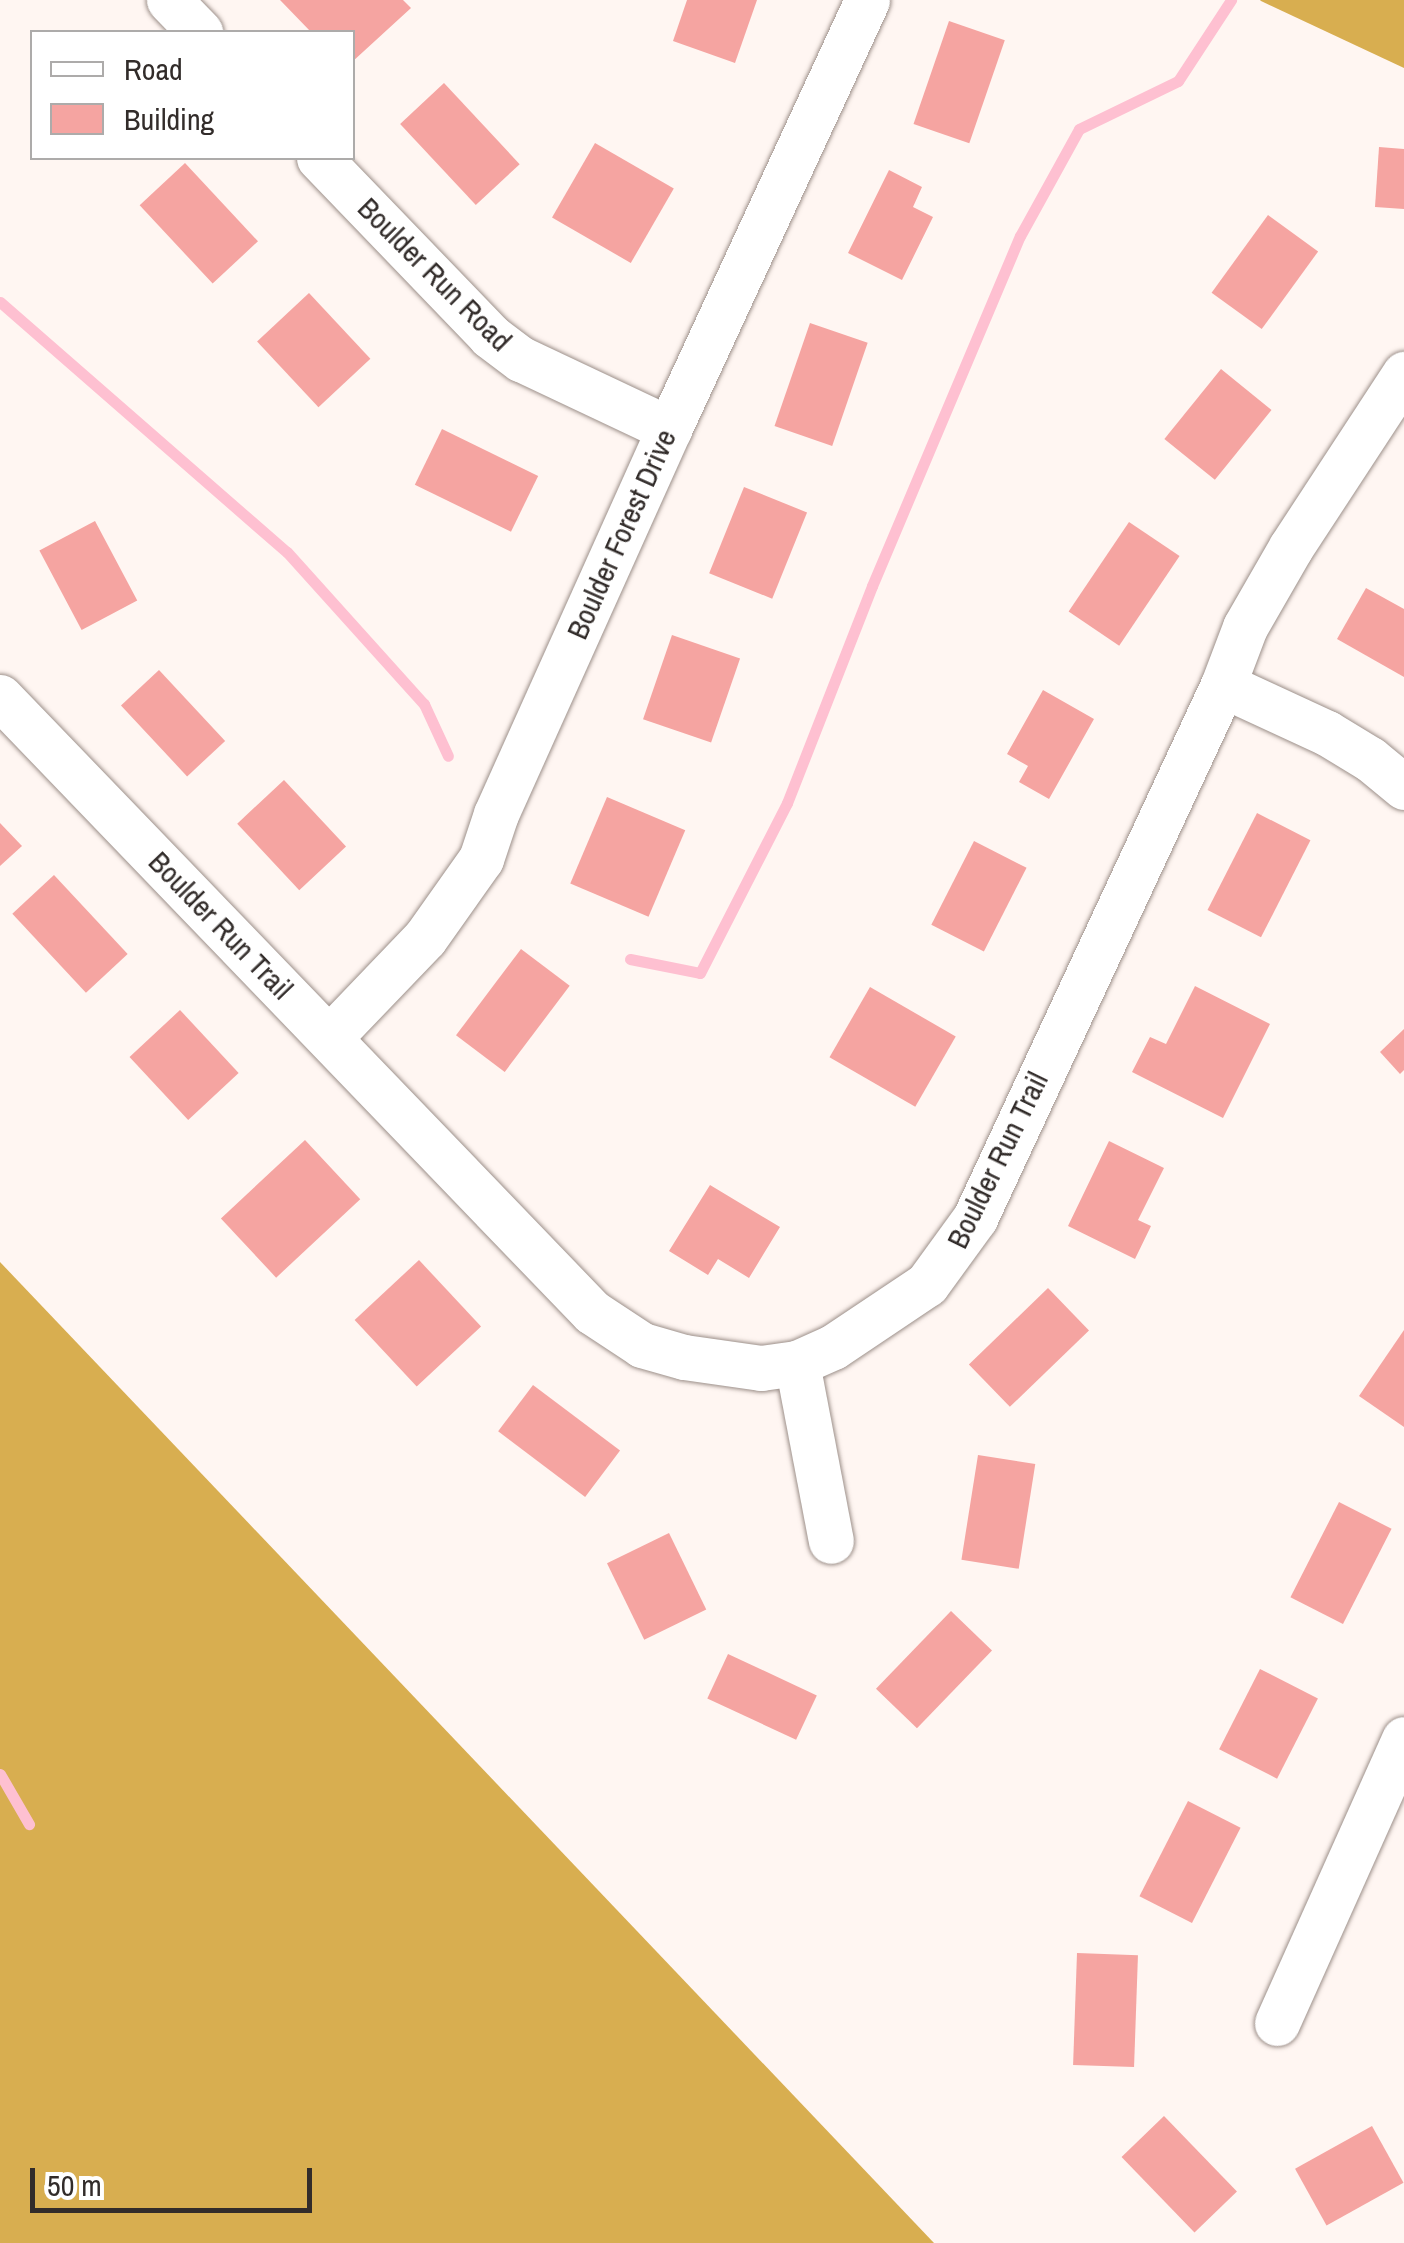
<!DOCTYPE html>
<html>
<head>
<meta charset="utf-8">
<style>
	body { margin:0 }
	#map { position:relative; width:1404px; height:2243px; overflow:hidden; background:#fff6f2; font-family:"Archivo Narrow",sans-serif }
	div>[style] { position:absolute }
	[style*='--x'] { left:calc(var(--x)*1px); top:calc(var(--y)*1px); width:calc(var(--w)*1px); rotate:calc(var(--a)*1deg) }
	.forest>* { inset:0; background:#d8ae50 }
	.stream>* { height:11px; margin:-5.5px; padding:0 5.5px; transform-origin:5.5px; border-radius:5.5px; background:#fec0d1 }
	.building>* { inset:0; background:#f5a4a1; transform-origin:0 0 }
	.roads { filter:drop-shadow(0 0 2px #9d908a) drop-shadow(0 0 2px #9d908a) }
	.minor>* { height:45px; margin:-22.5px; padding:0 22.5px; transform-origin:22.5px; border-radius:22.5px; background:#fff }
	span { translate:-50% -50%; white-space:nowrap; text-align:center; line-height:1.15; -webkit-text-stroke:9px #fff; paint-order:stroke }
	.street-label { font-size:30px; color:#322c2a }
	.legend { position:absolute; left:30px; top:30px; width:325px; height:130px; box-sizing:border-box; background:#fff; border:2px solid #adabaa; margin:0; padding:12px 18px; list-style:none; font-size:30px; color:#322c2a }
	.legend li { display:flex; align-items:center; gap:20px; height:50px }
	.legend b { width:50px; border:2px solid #adabaa }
	.scale { position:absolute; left:30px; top:2168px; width:282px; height:45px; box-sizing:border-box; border:5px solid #322c2a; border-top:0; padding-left:12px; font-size:30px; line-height:35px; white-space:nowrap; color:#322c2a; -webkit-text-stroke:8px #fff; paint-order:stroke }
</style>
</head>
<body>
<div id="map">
	<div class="forest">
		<i style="clip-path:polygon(1260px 0,1404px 0,1404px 68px,1261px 1px)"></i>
		<i style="clip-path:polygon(0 1262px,934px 2243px,0 2243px)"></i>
	</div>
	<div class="stream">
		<i style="--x:0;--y:302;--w:381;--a:41.1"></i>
		<i style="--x:287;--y:552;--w:205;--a:48"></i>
		<i style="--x:424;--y:704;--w:57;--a:65.2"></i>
		<i style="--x:630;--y:959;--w:71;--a:11.3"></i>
		<i style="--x:700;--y:973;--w:191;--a:-62.9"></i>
		<i style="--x:787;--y:803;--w:233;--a:-68.6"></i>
		<i style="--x:872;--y:586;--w:380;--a:-67.1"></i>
		<i style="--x:1020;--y:236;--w:122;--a:-61.1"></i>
		<i style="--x:1079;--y:129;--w:110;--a:-25.9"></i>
		<i style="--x:1178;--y:81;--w:97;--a:-56.8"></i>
		<i style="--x:0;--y:1774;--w:58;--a:59.9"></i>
	</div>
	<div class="building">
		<i style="clip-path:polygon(280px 0,403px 0,411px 8px,352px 62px,352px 32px,311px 32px)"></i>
		<i style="clip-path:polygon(687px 0,757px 0,735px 63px,673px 41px)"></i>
		<i style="left:949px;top:21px;width:59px;height:109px;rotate:19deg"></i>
		<i style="left:444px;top:83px;width:111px;height:60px;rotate:47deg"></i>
		<i style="left:595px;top:143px;width:91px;height:86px;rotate:30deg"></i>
		<i style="clip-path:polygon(1379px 147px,1404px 149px,1404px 209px,1375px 207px)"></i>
		<i style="left:185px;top:163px;width:107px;height:62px;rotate:47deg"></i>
		<i style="clip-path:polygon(889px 170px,922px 187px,913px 207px,933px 217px,902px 280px,848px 253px)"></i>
		<i style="left:1268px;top:215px;width:62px;height:96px;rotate:36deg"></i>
		<i style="left:309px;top:293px;width:90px;height:71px;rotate:47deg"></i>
		<i style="left:810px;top:323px;width:61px;height:109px;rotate:19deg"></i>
		<i style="left:1221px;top:369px;width:65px;height:90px;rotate:39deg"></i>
		<i style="left:442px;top:429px;width:107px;height:62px;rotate:26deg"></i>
		<i style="left:744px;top:487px;width:68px;height:93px;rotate:22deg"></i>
		<i style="left:95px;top:521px;width:90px;height:63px;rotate:62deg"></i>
		<i style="left:1129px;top:522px;width:61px;height:108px;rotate:34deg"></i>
		<i style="clip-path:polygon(1366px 588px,1404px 609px,1404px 677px,1337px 639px)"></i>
		<i style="left:672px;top:635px;width:72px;height:89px;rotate:19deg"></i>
		<i style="left:159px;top:670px;width:97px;height:52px;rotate:47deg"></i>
		<i style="clip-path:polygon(1043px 690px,1094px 719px,1049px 799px,1019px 782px,1028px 766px,1007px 754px)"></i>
		<i style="left:284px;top:780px;width:91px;height:64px;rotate:47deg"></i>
		<i style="left:607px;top:797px;width:85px;height:94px;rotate:23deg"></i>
		<i style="left:1257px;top:813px;width:60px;height:109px;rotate:27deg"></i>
		<i style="clip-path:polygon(0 823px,22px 846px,0 866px)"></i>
		<i style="left:974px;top:841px;width:59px;height:94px;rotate:27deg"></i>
		<i style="left:54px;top:875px;width:108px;height:57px;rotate:47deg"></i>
		<i style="left:521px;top:949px;width:61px;height:108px;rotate:37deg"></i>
		<i style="clip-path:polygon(1195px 986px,1270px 1024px,1223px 1118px,1132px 1072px,1150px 1037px,1166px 1044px)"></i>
		<i style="left:870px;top:987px;width:99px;height:81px;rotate:30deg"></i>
		<i style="left:180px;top:1010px;width:86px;height:69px;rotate:47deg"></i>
		<i style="clip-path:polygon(1404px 1029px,1404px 1070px,1400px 1074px,1380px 1052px)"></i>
		<i style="left:305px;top:1140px;width:81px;height:115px;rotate:47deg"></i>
		<i style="clip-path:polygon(1109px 1141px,1164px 1168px,1138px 1220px,1151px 1226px,1135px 1259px,1068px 1226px)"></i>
		<i style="clip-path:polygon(710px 1185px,780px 1227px,749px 1278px,718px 1259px,708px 1275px,669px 1251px)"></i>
		<i style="left:419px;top:1260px;width:91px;height:88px;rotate:47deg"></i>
		<i style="left:1048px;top:1288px;width:59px;height:110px;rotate:46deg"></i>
		<i style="clip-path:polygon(1404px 1330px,1404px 1427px,1359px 1396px)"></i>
		<i style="left:533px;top:1385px;width:109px;height:58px;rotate:37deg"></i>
		<i style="left:978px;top:1455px;width:58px;height:106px;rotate:9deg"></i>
		<i style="left:1339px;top:1502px;width:59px;height:107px;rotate:27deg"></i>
		<i style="left:669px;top:1533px;width:85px;height:69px;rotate:64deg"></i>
		<i style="left:951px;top:1611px;width:57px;height:108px;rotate:44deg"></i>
		<i style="left:728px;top:1654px;width:98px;height:49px;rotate:25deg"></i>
		<i style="left:1260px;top:1669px;width:65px;height:90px;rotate:27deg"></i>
		<i style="left:1188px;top:1801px;width:59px;height:107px;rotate:27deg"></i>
		<i style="left:1077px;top:1953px;width:61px;height:112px;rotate:2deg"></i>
		<i style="left:1164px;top:2116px;width:105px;height:59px;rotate:46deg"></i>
		<i style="left:1372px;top:2126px;width:65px;height:88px;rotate:61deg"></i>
	</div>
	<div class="roads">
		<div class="minor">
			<i style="--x:169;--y:0;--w:45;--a:45.9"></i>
			<i style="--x:319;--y:158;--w:247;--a:46.1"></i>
			<i style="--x:490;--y:336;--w:39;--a:37"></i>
			<i style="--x:521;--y:359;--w:164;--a:25.3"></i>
			<i style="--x:1223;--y:685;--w:115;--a:24.8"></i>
			<i style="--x:1327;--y:733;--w:50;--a:31.2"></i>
			<i style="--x:1370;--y:759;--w:44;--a:39.5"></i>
			<i style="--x:0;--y:697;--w:854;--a:46.09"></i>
			<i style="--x:592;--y:1312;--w:60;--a:33.4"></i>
			<i style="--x:642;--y:1345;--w:44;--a:15.9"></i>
			<i style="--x:684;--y:1357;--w:78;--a:8.1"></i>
			<i style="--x:761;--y:1368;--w:36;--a:-8"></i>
			<i style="--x:797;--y:1363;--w:39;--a:-24"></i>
			<i style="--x:833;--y:1347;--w:113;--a:-33.8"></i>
			<i style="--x:927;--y:1284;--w:82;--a:-54"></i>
			<i style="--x:975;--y:1218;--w:588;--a:-65.05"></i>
			<i style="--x:1223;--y:685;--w:62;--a:-69.2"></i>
			<i style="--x:1245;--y:627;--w:92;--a:-60.1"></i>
			<i style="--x:1291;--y:547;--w:207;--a:-56.8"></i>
			<i style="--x:330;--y:1037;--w:137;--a:-46.2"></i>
			<i style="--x:425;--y:938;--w:97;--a:-54.7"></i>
			<i style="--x:481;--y:859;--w:47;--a:-71.6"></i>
			<i style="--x:496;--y:814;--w:422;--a:-65.8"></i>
			<i style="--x:669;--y:429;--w:472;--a:-65.2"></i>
			<i style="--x:797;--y:1363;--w:181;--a:79.2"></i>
			<i style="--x:1277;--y:2023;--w:311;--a:-65.9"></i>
		</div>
	</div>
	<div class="street-label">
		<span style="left:435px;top:274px;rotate:45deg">Boulder Run Road</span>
		<span style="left:621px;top:534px;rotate:-66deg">Boulder Forest Drive</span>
		<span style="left:221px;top:925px;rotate:46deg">Boulder Run Trail</span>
		<span style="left:997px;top:1160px;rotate:-64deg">Boulder Run Trail</span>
	</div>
	<ul class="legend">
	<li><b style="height:12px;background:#fff"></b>Road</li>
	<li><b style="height:28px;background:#f5a4a1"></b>Building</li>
	</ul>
	<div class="scale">50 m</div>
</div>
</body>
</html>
